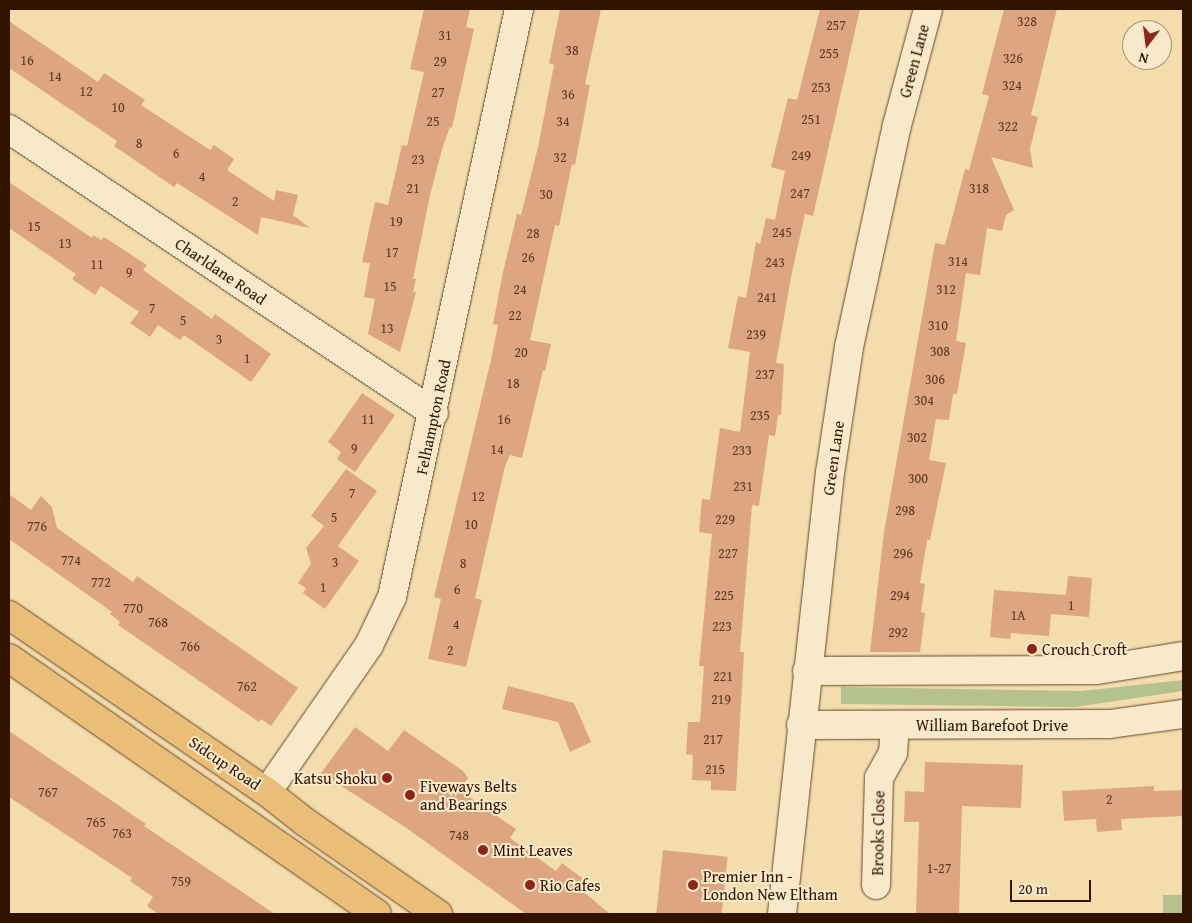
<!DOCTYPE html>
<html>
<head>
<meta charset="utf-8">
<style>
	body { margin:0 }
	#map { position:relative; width:1192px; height:923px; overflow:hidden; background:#f4ddad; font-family:"Gentium Book Plus",serif }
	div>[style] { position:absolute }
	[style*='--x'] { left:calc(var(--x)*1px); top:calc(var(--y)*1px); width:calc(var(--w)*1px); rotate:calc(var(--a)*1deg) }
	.green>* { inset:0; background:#b6c28e; transform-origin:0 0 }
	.building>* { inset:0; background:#dda681; transform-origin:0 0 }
	.roads { filter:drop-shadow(0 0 1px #62462b) drop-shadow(0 0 1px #62462b) }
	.minor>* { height:28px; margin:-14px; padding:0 14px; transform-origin:14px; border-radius:14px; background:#f8e9ca }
	.tertiary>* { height:28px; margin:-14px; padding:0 14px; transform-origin:14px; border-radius:14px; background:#f8e9ca }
	.secondary>* { height:28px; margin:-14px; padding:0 14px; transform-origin:14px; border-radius:14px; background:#f8e9ca }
	.trunk>* { height:28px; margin:-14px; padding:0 14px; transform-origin:14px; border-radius:14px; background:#eabe76 }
	.dots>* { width:14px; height:14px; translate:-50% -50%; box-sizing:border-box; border:2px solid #f8e9ca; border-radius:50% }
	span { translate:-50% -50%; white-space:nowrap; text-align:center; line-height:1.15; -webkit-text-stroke:4px #f8e9ca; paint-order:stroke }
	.number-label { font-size:14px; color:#5c3820 }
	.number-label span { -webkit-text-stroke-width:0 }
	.street-label { font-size:16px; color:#311300 }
	.poi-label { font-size:16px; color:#311300 }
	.left { translate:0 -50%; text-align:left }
	.right { translate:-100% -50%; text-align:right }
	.frame { position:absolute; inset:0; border:10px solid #311300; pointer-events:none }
	.north { position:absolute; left:1122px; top:20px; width:50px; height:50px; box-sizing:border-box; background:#f8e9ca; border:1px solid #a89379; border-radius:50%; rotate:195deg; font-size:14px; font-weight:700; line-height:20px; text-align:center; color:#311300 }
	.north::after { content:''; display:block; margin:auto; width:18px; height:22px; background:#8f2418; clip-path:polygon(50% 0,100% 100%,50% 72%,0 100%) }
	.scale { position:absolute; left:1010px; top:880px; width:81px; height:22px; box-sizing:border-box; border:2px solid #311300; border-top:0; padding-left:6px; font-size:15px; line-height:18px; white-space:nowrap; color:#311300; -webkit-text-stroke:4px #f8e9ca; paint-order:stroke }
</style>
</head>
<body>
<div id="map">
	<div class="green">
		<i style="clip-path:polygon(1183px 680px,1183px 691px,1075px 707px,841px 704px,841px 687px,1082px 691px)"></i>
		<i style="left:1163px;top:895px;width:20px;height:19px"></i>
	</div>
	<div class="building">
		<i style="clip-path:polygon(424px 9px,470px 9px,466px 27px,474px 29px,452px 128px,450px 127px,443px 146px,430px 195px,413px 279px,416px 279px,413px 292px,416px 292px,400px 352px,368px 334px,375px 299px,364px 297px,370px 263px,362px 262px,375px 202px,388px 205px,402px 145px,407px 146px,424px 72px,410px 69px)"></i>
		<i style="clip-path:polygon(560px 9px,601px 9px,585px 84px,590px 85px,575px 165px,572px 164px,559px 226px,555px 225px,530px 340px,551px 344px,545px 371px,543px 370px,522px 458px,510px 455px,505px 466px,475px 598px,482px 600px,466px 667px,428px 659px,441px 599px,434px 597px,491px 360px,498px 325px,493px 324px,503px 272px,517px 214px,521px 215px,538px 147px,554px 65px,549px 63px)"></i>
		<i style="clip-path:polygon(820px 9px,860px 9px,813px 216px,805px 214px,791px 277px,776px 363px,784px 364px,781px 415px,778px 415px,775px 436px,769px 435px,759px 506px,752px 505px,740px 652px,744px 652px,736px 791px,711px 790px,711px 781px,692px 780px,693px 755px,686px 754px,688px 722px,700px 722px,704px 666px,699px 666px,712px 534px,699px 532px,702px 499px,710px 500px,720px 428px,740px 432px,750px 352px,728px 348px,738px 296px,746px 298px,756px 242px,760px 244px,766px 218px,775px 220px,785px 171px,771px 167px,788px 98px,797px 100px)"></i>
		<i style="clip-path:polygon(1004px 9px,1057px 9px,1031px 115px,1038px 117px,1030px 149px,1033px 168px,991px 157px,1014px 210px,1006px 215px,1002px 231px,987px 228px,980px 275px,966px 273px,956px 341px,966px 343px,957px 394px,953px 394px,949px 420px,936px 419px,929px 460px,946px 463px,930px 540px,927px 540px,920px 583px,925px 584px,921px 612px,925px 613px,920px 652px,870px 652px,884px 532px,935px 243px,945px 245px,965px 169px,969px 170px,989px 96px,982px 94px)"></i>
		<i style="clip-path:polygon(9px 21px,98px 82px,104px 73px,145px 100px,141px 105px,210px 150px,214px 145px,234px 159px,227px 170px,274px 201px,276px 190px,298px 195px,293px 215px,310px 228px,261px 217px,258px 235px,177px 183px,174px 187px,114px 146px,117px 141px,9px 68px)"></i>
		<i style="clip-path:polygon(9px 182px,92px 238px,93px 235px,101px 240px,104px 237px,147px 265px,143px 270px,212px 319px,215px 314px,271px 354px,251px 382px,184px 335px,180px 340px,158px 325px,150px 337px,130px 323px,139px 312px,101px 286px,95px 295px,72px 279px,76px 274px,9px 228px)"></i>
		<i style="clip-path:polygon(362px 393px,395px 415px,355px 472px,337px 459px,341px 452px,328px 442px)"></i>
		<i style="clip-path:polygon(346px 469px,377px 491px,338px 546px,359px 561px,325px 609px,303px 593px,306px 588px,298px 583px,311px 564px,306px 548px,324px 526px,311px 516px)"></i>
		<i style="clip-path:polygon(9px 494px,31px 510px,41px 496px,52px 507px,57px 528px,133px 582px,137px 576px,298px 688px,271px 726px,261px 719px,259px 722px,118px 625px,120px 622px,110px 614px,112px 612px,9px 539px)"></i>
		<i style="clip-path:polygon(1068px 576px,1092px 578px,1089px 617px,1051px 614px,1049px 636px,1011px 633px,1010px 639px,990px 637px,994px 590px,1066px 595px)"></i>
		<i style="clip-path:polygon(508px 686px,574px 703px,591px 742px,570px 752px,558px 722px,502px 709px)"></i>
		<i style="clip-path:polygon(355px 727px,388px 751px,404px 730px,463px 771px,468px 778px,459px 790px,516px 829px,510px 838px,556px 871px,562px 863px,586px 881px,580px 889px,610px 914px,526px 914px,405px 827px,321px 773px)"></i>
		<i style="clip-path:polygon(9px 731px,146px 824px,144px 826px,275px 914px,158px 914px,147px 906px,153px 897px,130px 881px,132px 878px,9px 797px)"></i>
		<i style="clip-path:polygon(925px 762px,1023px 765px,1021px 808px,962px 806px,959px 914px,916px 914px,919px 822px,904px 822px,905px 791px,924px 792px)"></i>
		<i style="clip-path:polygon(1154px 786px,1154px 791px,1183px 790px,1183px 816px,1121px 819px,1122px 830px,1097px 832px,1096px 819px,1064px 821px,1062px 791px)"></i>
		<i style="left:663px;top:850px;width:65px;height:64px;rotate:6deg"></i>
	</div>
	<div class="roads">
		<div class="minor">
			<i style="--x:9;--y:129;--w:511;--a:33.75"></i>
			<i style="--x:267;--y:792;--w:179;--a:-55.2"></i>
			<i style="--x:369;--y:645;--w:53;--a:-64.4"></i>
			<i style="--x:392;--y:597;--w:602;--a:-77.81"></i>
			<i style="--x:876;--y:885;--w:107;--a:-88.4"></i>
			<i style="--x:879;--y:778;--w:29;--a:-61"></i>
			<i style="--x:893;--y:753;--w:28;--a:-86"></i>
		</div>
		<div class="tertiary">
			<i style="--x:807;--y:671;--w:290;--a:-0.2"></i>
			<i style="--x:1097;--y:670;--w:87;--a:-9.2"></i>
			<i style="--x:801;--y:725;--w:309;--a:-0.2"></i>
			<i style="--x:1110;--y:724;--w:74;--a:-7.8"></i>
		</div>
		<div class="secondary">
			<i style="--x:782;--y:914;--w:444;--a:-83.8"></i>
			<i style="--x:830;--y:473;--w:127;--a:-81.4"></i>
			<i style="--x:849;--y:347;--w:227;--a:-77.8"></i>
			<i style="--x:897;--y:125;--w:120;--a:-75"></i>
		</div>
		<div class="trunk">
			<i style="--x:9;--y:615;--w:313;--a:34.5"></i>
			<i style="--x:267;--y:792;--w:48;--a:38.3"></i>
			<i style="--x:305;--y:822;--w:162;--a:34.7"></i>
			<i style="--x:9;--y:658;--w:448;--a:34.8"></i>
		</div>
	</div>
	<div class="dots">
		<i style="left:1032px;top:649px;background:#8f2418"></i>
		<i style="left:387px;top:778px;background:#8f2418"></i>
		<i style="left:410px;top:795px;background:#8f2418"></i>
		<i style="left:483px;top:850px;background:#8f2418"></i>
		<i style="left:530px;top:885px;background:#8f2418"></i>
		<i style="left:693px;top:885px;background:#8f2418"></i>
	</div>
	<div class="number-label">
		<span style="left:1027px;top:21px">328</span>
		<span style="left:836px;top:25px">257</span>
		<span style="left:445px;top:35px">31</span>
		<span style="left:572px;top:50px">38</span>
		<span style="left:829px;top:53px">255</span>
		<span style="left:1013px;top:58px">326</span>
		<span style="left:27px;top:60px">16</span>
		<span style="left:440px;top:61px">29</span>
		<span style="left:55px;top:76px">14</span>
		<span style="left:1012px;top:85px">324</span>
		<span style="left:821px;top:87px">253</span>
		<span style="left:86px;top:91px">12</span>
		<span style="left:438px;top:92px">27</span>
		<span style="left:568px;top:94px">36</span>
		<span style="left:118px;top:107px">10</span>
		<span style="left:811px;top:119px">251</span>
		<span style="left:433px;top:121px">25</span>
		<span style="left:563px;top:121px">34</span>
		<span style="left:1008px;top:126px">322</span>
		<span style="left:139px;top:143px">8</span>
		<span style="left:176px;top:153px">6</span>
		<span style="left:801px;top:155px">249</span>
		<span style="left:560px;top:157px">32</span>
		<span style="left:418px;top:159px">23</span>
		<span style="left:202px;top:176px">4</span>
		<span style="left:413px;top:188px">21</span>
		<span style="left:979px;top:188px">318</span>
		<span style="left:800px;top:193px">247</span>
		<span style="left:546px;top:194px">30</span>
		<span style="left:235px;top:201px">2</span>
		<span style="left:396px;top:221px">19</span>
		<span style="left:34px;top:226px">15</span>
		<span style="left:782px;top:232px">245</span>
		<span style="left:533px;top:233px">28</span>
		<span style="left:65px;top:243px">13</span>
		<span style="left:392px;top:252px">17</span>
		<span style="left:528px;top:257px">26</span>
		<span style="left:958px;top:261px">314</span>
		<span style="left:775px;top:262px">243</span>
		<span style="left:97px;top:264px">11</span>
		<span style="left:129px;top:272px">9</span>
		<span style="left:390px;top:286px">15</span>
		<span style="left:520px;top:289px">24</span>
		<span style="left:946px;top:289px">312</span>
		<span style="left:767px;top:297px">241</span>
		<span style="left:152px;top:308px">7</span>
		<span style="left:515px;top:315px">22</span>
		<span style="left:183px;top:320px">5</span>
		<span style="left:938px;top:325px">310</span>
		<span style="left:387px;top:328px">13</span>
		<span style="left:756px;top:334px">239</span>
		<span style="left:219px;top:339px">3</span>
		<span style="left:940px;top:351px">308</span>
		<span style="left:521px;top:352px">20</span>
		<span style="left:247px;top:358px">1</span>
		<span style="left:765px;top:374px">237</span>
		<span style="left:935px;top:379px">306</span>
		<span style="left:513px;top:383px">18</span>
		<span style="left:924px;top:400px">304</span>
		<span style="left:760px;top:415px">235</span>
		<span style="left:368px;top:419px">11</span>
		<span style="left:504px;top:419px">16</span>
		<span style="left:917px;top:437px">302</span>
		<span style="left:354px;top:448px">9</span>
		<span style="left:497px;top:449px">14</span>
		<span style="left:742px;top:450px">233</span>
		<span style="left:918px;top:478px">300</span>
		<span style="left:743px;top:486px">231</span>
		<span style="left:352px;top:493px">7</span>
		<span style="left:478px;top:496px">12</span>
		<span style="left:905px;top:510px">298</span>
		<span style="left:334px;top:517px">5</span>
		<span style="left:725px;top:519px">229</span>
		<span style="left:471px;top:524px">10</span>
		<span style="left:37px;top:526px">776</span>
		<span style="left:728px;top:553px">227</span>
		<span style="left:903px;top:553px">296</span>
		<span style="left:71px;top:560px">774</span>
		<span style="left:335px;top:562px">3</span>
		<span style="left:463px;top:563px">8</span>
		<span style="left:101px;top:582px">772</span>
		<span style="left:323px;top:587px">1</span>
		<span style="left:457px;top:589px">6</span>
		<span style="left:724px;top:595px">225</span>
		<span style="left:900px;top:595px">294</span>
		<span style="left:1071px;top:605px">1</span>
		<span style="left:133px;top:608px">770</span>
		<span style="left:1018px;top:615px">1A</span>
		<span style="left:158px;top:622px">768</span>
		<span style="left:456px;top:624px">4</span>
		<span style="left:722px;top:626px">223</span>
		<span style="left:898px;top:632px">292</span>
		<span style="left:190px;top:646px">766</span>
		<span style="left:450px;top:650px">2</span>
		<span style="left:723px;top:676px">221</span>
		<span style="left:247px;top:686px">762</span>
		<span style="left:721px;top:699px">219</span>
		<span style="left:713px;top:739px">217</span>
		<span style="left:715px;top:769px">215</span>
		<span style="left:48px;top:792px">767</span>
		<span style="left:1109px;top:799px">2</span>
		<span style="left:96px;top:822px">765</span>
		<span style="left:122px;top:833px">763</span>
		<span style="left:459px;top:835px">748</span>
		<span style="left:939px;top:868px">1-27</span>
		<span style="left:181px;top:881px">759</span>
	</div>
	<div class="street-label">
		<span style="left:914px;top:61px;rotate:-75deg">Green Lane</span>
		<span style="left:221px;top:271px;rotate:34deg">Charldane Road</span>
		<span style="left:433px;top:417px;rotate:-78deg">Felhampton Road</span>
		<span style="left:833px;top:458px;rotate:-82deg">Green Lane</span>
		<span style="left:992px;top:725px">William Barefoot Drive</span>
		<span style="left:225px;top:763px;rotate:34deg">Sidcup Road</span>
		<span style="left:878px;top:833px;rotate:-89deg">Brooks Close</span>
	</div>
	<div class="poi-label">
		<span class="left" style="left:1042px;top:649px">Crouch Croft</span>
		<span class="right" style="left:377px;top:778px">Katsu Shoku</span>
		<span class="left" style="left:420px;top:795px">Fiveways Belts<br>and Bearings</span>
		<span class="left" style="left:493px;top:850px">Mint Leaves</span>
		<span class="left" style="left:703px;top:885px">Premier Inn -<br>London New Eltham</span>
		<span class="left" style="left:540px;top:885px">Rio Cafes</span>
	</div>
	<div class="frame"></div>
	<div class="north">N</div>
	<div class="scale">20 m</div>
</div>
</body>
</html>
